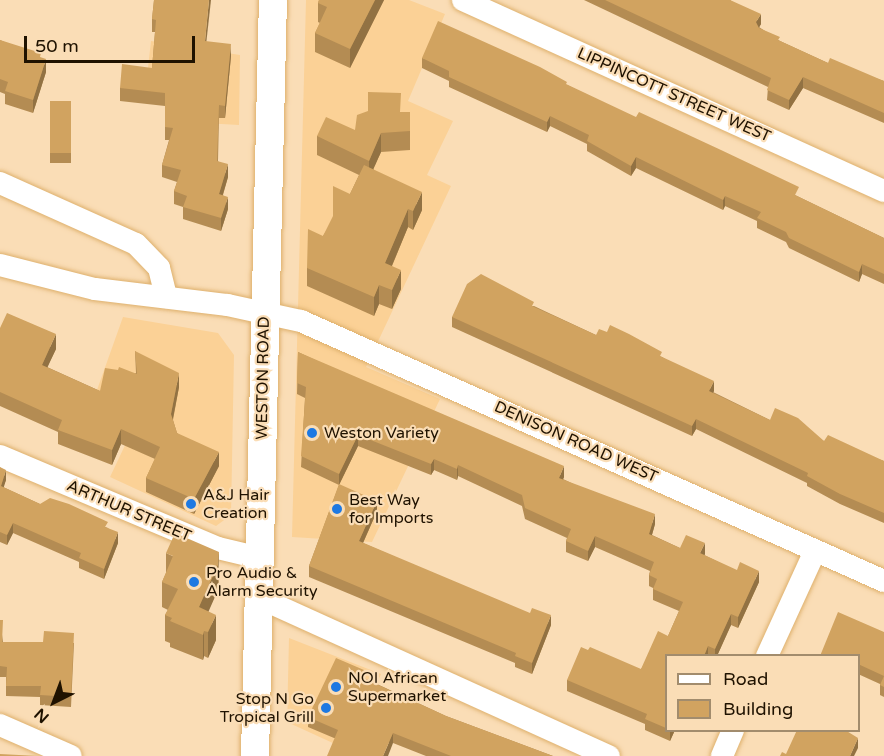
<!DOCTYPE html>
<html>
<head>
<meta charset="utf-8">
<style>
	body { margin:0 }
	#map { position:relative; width:884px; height:756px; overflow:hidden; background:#faddb6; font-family:"Varela Round",sans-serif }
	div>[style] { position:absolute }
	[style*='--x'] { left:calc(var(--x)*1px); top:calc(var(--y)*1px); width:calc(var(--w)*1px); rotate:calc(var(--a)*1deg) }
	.built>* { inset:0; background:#fbd196 }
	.roads { filter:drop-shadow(0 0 2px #deb06c) drop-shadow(0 0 2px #deb06c) }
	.minor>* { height:22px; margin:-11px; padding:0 11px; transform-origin:11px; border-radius:11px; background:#fff }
	.major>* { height:28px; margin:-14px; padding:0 14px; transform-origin:14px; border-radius:14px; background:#fff }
	.wall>* { inset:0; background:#b48c53; transform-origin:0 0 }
	.shaded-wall>* { inset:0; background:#927243 }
	.building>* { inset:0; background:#d1a360; transform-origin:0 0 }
	.dots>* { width:16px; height:16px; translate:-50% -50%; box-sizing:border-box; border:3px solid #faddb6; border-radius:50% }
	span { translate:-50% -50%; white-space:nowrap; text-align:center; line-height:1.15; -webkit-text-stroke:4.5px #faddb6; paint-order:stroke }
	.street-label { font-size:16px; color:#1f1200 }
	.poi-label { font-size:16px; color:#1f1200 }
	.left { translate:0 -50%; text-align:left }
	.right { translate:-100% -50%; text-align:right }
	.legend { position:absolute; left:665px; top:654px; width:195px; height:78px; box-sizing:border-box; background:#faddb6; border:2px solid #a28c6d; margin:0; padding:8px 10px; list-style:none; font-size:18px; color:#1f1200 }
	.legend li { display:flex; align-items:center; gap:12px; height:30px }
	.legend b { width:30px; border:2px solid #a28c6d }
	.north { position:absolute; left:24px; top:672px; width:60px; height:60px; -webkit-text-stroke:4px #faddb6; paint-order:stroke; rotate:222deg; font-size:16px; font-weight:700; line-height:24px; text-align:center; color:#1f1200 }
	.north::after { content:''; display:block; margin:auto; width:21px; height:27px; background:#1f1200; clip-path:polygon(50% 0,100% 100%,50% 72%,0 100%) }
	.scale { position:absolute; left:24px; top:36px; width:171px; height:27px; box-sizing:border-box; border:3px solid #1f1200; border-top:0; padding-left:8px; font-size:18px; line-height:21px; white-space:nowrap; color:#1f1200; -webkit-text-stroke:4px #faddb6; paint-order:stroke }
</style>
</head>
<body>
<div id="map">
	<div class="built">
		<i style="clip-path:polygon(306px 0,409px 0,445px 14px,408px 101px,453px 121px,427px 175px,451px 186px,366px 367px,440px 399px,372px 542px,292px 537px)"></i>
		<i style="clip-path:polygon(151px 41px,240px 55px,239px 125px,168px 121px,172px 74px,148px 68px)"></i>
		<i style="clip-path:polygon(123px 317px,218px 333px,234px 355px,231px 515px,216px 526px,110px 477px,128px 439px,92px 404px)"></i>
		<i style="clip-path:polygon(289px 638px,381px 674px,346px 749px,287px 722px)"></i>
	</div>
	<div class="roads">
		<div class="minor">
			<i style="--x:463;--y:0;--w:462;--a:24.4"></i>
			<i style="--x:0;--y:183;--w:149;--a:24.2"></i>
			<i style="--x:136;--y:244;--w:33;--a:46"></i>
			<i style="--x:159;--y:268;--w:30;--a:76"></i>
			<i style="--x:0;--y:265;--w:98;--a:14.2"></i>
			<i style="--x:95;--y:289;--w:134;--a:6.9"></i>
			<i style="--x:228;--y:305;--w:75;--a:12.4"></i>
			<i style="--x:301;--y:321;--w:638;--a:24.04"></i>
			<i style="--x:0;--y:456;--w:237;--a:22.9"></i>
			<i style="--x:218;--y:548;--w:43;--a:13.4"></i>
			<i style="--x:260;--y:598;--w:383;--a:24.4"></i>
			<i style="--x:767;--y:656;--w:115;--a:-65.4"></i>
			<i style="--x:0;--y:725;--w:77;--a:23.6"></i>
			<i style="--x:722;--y:756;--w:28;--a:-67"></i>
		</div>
		<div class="major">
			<i style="--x:255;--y:756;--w:756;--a:-88.64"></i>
		</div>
	</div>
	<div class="wall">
		<i style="clip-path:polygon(154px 0,206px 42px,231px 56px,225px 118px,219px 118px,218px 161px,228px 177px,223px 195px,228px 209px,221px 231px,183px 219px,183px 207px,174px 204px,174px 191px,177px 182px,162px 177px,162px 165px,169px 140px,165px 140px,165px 106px,120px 101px,120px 88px,152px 68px,155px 32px,152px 32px,152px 19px)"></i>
		<i style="clip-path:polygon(319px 0,384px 0,350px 68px,315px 52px,315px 33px,320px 23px,318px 22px,318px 3px)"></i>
		<i style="clip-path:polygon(584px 0,730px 0,761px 24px,759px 27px,780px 41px,828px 63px,884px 81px,884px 123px,803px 88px,789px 110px,767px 100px,768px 87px)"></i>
		<i style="clip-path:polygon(0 40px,41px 58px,46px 72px,33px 113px,5px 104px,5px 94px,0 92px)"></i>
		<i style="clip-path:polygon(422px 58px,567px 85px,884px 238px,884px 284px,862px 274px,859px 282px,789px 248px,786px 242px,757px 228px,757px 221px,725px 206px,723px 210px,636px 168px,631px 176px,587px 151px,587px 144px,550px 126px,547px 132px,449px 87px,449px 81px,422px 68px)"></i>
		<i style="left:50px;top:101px;width:21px;height:62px"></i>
		<i style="clip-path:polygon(401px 112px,410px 112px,410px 150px,381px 152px,373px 169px,422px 210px,413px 230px,408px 227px,392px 266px,401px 289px,392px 309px,379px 304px,374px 316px,307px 286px,307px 268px,323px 236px,350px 194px,359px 175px,317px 155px,317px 136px,355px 130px)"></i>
		<i style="clip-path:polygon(534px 306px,596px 335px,662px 357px,714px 391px,713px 392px,770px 420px,824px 441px,884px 461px,884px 523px,840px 504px,807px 486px,807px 483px,696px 429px,692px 436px,452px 327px,452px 317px)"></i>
		<i style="clip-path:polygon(0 328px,56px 349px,47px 367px,100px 391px,136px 373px,135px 351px,179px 387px,173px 420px,177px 433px,219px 466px,194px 514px,146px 492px,146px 478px,155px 459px,121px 444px,112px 465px,58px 444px,58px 432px,0 406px)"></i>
		<i style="clip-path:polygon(298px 352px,564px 477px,563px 479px,655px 524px,652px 535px,680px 548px,705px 554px,704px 555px,759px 582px,738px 628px,731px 625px,717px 656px,666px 656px,666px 730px,675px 730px,670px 741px,645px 730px,645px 724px,567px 691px,567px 680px,641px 669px,668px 636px,679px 611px,653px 600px,653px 588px,649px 586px,649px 575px,650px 571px,595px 547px,588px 561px,566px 552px,566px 541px,567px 538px,525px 519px,522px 506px,458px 476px,457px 480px,434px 470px,431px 475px,358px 446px,339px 485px,377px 511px,363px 543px,551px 625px,532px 674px,515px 667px,515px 663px,309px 577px,309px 566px,339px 485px,301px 467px,305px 398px,297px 394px)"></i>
		<i style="clip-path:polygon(0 467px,6px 480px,3px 487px,40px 504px,108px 528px,118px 543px,104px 579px,79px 568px,79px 562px,13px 533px,7px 545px,0 542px)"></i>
		<i style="clip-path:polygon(166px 553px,219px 578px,218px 590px,208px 611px,216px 640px,208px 658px,204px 656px,203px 660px,170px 647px,170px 643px,165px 641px,165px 615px,168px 610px,162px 607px,162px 582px,166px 573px)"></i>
		<i style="clip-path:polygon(0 620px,3px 642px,74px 643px,71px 707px,40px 705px,40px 697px,6px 696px,6px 677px,0 677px)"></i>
		<i style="clip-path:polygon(884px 632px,884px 697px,880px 695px,880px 684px,858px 674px,858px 656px)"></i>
		<i style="clip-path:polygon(364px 678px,446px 716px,553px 756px,426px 756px,393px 743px,334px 738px,308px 727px,308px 717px)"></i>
	</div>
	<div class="shaded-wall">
		<i style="clip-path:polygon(209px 0,211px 0,205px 54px,205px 41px)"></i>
		<i style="clip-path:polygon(375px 0,384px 0,350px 68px,350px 49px)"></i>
		<i style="clip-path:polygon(761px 14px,761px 24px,756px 33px,756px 22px)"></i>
		<i style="clip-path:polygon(231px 44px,231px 56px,225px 118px,225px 106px)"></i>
		<i style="clip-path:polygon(46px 59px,46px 72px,33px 113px,33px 100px)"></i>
		<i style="clip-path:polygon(803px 77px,803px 88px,789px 110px,789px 100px)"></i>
		<i style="clip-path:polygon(550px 116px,550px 126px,547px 132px,547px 122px)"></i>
		<i style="clip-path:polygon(381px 133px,381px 152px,369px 179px,369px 161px)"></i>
		<i style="clip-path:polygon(636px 157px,636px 168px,631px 176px,631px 166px)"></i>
		<i style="clip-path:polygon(228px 164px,228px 177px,219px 207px,219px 194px)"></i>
		<i style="clip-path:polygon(422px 192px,422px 210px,413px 230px,413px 211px)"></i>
		<i style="clip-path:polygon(725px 196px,725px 206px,723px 210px,723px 200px)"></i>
		<i style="clip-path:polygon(228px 197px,228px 209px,221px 231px,221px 218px)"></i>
		<i style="clip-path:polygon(408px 209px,408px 227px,385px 282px,385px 263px)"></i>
		<i style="clip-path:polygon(862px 264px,862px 274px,859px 282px,859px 272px)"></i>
		<i style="clip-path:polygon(401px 270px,401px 289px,392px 309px,392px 290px)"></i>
		<i style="clip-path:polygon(379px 285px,379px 304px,374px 316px,374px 297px)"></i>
		<i style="clip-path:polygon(56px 334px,56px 349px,42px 379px,42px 365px)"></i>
		<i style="clip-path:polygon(179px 373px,179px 387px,171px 428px,171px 414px)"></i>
		<i style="clip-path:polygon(714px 381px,714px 391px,709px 401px,709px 391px)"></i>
		<i style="clip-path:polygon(696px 419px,696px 429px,692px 436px,692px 426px)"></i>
		<i style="clip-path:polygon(121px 429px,121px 444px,112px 465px,112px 450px)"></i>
		<i style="clip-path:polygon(358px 435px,358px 446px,339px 485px,339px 474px)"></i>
		<i style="clip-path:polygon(219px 452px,219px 466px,194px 514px,194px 499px)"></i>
		<i style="clip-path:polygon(434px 459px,434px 470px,431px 475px,431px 464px)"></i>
		<i style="clip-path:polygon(458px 465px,458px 476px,457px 480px,457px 469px)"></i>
		<i style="clip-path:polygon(564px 466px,564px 477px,559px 489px,559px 478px)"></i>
		<i style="clip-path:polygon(6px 470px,6px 480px,1px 496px,1px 486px)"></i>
		<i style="clip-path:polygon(377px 501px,377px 511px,359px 552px,359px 541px)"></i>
		<i style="clip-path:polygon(655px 514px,655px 524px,649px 545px,649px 534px)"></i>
		<i style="clip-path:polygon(13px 523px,13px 533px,7px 545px,7px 535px)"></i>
		<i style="clip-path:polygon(118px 532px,118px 543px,104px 579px,104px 569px)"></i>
		<i style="clip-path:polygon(595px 536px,595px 547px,588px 561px,588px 551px)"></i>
		<i style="clip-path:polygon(705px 543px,705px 554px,700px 564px,700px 553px)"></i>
		<i style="clip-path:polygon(219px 552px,218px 590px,199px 633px,199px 607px)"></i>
		<i style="clip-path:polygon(759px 571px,759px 582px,738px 628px,738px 617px)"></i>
		<i style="clip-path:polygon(731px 614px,731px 625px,717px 656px,715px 656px,715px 649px)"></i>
		<i style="clip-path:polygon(216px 615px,216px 640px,208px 658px,208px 632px)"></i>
		<i style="clip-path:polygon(551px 615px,551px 625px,532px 674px,532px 663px)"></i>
		<i style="clip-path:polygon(204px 631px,204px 656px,203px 660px,203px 635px)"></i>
		<i style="clip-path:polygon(708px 646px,708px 656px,704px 656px)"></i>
		<i style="clip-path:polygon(670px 730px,675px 730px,670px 741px)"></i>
		<i style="clip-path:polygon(393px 733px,393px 743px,388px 756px,383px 756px)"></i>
		<i style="clip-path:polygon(858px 738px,858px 748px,854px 756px,850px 756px)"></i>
	</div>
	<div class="building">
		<i style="clip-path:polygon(154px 0,209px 0,205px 41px,231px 44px,225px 106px,219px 105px,217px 161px,228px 164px,219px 194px,228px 197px,221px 218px,183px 207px,187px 196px,174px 191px,181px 170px,162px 165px,173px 128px,165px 127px,165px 93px,120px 88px,122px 64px,152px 68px,156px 20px,152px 19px)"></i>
		<i style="clip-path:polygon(319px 0,375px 0,350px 49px,315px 33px,327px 7px,318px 3px)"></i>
		<i style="clip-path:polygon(605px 0,730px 0,761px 14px,756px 22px,759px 28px,780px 37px,778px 40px,828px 63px,830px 58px,884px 81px,884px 113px,803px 77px,789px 100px,767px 90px,771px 78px)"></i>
		<i style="clip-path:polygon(438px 21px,540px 67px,567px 82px,566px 84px,636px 117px,639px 112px,721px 150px,799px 187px,795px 195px,884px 238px,884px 274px,862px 264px,859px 272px,789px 238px,786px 232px,757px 218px,761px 212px,725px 196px,723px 200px,636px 157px,631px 166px,587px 141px,589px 135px,550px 116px,547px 122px,449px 77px,449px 71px,422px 58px)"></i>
		<i style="clip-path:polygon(0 40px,41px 53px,40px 57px,46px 59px,33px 100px,5px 91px,8px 82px,0 79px)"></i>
		<i style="clip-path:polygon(368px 92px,401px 93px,400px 112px,410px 112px,410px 131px,381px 133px,369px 161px,317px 136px,326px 117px,355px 130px,357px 115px,368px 111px)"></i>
		<i style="left:50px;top:101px;width:21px;height:52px"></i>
		<i style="clip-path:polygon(364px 165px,422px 192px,413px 211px,408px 209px,385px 263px,401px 270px,392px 290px,379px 285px,374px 297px,307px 268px,308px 229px,323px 236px,333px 216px,333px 186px,350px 194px)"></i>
		<i style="clip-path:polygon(481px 274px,534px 302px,532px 306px,596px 335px,599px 329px,607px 332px,610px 325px,629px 334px,662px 352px,660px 356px,714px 381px,709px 391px,770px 420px,775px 408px,798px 418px,824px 441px,828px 435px,884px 461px,884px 513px,840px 494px,807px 476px,808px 473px,696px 419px,692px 426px,452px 317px,467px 284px)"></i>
		<i style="clip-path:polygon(7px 313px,56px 334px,42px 365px,100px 391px,105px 368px,118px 370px,119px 367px,137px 374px,135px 351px,179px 373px,171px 414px,177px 433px,219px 452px,194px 499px,146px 478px,160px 447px,121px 429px,112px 450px,58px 430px,62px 420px,0 392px,0 328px)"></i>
		<i style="clip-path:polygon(298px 352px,564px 466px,559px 478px,655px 514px,649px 534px,680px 548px,686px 535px,705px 543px,700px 553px,737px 570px,740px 562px,759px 571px,738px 617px,731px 614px,715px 649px,708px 646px,704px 656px,666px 656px,666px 728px,645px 719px,647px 714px,567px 680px,581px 647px,588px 650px,590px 647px,641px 669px,658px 631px,668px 636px,683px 602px,653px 589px,657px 579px,649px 575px,654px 562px,595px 536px,588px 551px,566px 541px,571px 529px,525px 508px,522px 495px,458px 465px,457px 469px,434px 459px,431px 464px,358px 435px,339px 474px,301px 456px,306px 387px,297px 383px)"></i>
		<i style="clip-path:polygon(0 467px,6px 470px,1px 486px,40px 504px,50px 498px,69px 504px,108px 522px,105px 527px,118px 532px,104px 569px,79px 558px,81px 553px,13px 523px,7px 535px,0 532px)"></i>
		<i style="clip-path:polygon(339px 484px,377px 501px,359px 541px,530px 613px,532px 608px,551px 615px,532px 663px,515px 656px,516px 653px,309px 566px)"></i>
		<i style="clip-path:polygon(175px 533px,219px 552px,218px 565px,199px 607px,216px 615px,208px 632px,204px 631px,203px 635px,170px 621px,172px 618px,165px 615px,178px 589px,162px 582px,173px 556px,166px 553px)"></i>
		<i style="clip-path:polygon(838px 612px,884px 632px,884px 676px,858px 664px,858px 656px,820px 656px)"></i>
		<i style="clip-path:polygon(0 620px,3px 620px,2px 642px,43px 642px,44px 631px,74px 633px,71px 697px,40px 695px,41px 686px,6px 686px,7px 667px,0 666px)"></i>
		<i style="clip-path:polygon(336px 658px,364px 670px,361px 677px,446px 716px,553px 756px,451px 756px,393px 733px,383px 756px,327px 756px,338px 730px,308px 717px)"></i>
		<i style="clip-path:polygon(884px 676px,884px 687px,880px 685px)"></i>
		<i style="clip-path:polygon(797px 730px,845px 730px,858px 738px,850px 756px,780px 756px,782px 752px,786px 754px)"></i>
		<i style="clip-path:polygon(0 754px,38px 756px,0 756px)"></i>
	</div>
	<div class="dots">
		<i style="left:312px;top:433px;background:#1e79e2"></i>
		<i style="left:191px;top:504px;background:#1e79e2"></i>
		<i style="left:337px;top:509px;background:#1e79e2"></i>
		<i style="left:194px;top:582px;background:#1e79e2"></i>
		<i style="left:336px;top:687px;background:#1e79e2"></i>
		<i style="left:326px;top:708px;background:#1e79e2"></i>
	</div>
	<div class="street-label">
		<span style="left:674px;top:95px;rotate:24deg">LIPPINCOTT STREET WEST</span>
		<span style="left:263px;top:378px;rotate:-89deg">WESTON ROAD</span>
		<span style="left:576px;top:442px;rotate:24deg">DENISON ROAD WEST</span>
		<span style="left:129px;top:511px;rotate:23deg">ARTHUR STREET</span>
	</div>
	<div class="poi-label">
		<span class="left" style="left:324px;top:433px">Weston Variety</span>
		<span class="left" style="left:203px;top:504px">A&amp;J Hair<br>Creation</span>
		<span class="left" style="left:349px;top:509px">Best Way<br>for Imports</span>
		<span class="left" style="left:206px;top:582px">Pro Audio &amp;<br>Alarm Security</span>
		<span class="left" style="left:348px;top:687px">NOI African<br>Supermarket</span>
		<span class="right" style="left:314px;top:708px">Stop N Go<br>Tropical Grill</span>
	</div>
	<ul class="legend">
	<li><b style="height:8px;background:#fff"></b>Road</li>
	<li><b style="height:16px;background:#d1a360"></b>Building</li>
	</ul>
	<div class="north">N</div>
	<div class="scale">50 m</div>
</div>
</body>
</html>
